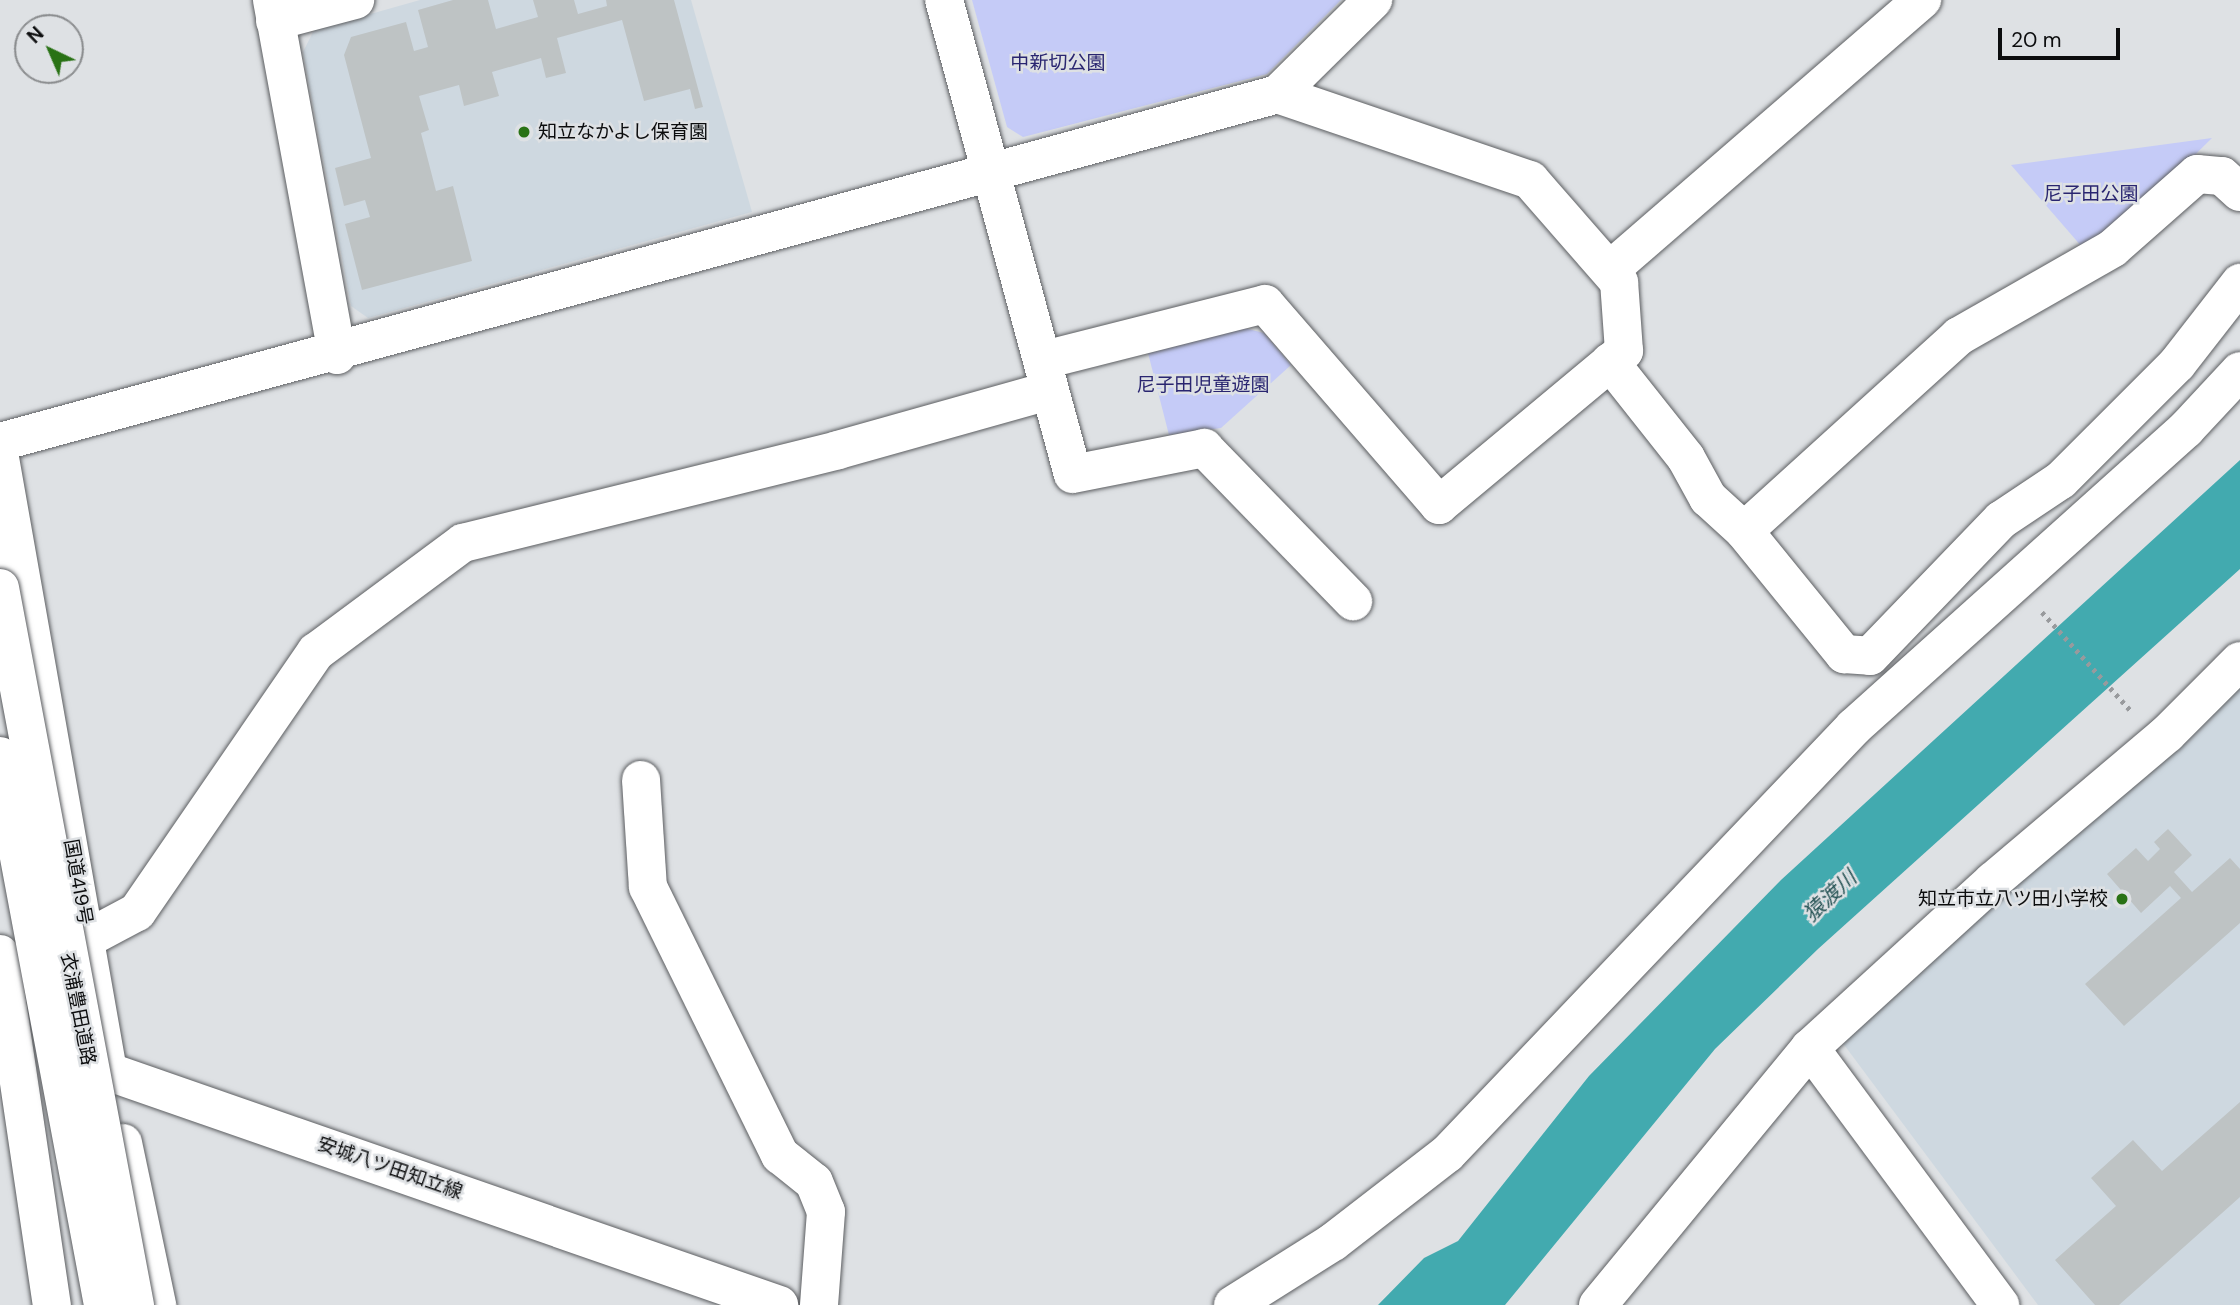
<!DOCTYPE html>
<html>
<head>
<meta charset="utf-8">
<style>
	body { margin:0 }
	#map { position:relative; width:2240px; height:1305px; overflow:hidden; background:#dee1e4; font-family:"DM Sans","Noto Sans JP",sans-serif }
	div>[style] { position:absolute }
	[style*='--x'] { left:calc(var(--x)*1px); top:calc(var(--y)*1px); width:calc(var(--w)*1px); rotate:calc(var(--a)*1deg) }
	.built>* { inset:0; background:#ced8e0 }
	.green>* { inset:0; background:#c5cbf7 }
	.water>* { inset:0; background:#42aaaf }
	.building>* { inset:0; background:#bec3c4 }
	.path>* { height:4.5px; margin-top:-2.25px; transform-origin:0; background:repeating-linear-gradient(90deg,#989a9d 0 3.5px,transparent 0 8.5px) }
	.roads { filter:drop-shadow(0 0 2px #5c5e61) drop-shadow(0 0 2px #5c5e61) }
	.street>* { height:38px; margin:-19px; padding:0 19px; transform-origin:19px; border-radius:19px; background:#fff }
	.secondary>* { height:38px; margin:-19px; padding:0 19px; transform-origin:19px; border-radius:19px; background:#fff }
	.highway>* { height:38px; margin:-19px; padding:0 19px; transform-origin:19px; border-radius:19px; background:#fff }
	.bridges { filter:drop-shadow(0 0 2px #5c5e61) drop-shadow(0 0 2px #5c5e61) }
	.highway-bridge>* { height:38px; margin:-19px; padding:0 19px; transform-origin:19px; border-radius:19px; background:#fff }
	.dots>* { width:19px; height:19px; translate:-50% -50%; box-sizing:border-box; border:4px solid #dee1e4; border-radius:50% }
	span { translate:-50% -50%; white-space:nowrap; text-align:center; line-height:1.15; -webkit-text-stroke:5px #dee1e4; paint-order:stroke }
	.park-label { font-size:19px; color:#292570 }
	.poi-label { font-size:19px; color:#0c0d0e }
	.left { translate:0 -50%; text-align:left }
	.right { translate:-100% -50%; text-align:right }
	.street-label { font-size:19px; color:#0c0d0e }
	.water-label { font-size:21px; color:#275456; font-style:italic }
	.north { position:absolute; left:14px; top:14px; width:70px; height:70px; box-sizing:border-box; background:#dee1e4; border:2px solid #8a8c8e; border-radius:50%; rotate:316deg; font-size:19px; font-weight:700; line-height:28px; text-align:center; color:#0c0d0e }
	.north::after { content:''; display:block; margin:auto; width:24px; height:32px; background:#297215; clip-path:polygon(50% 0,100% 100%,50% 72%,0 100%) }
	.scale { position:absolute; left:1998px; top:28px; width:122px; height:32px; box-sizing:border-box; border:4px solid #0c0d0e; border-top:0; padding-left:9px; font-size:21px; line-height:24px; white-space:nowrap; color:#0c0d0e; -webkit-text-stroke:5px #dee1e4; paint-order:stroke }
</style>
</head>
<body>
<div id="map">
	<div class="built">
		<i style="clip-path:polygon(420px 0,691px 0,752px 212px,368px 318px,351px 306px,303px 52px,314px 30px)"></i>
		<i style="clip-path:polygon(2240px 683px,2240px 1305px,2038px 1305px,1842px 1042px)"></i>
	</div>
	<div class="green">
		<i style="clip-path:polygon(972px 0,1341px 0,1267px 74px,1023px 137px,1007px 127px)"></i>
		<i style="clip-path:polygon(2212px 138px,2139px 210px,2082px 247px,2011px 165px)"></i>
		<i style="clip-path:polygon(1244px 328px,1264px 333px,1291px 365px,1221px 428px,1169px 435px,1148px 353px)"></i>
	</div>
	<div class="water">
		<i style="clip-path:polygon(2240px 460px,2240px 569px,1818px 949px,1715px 1049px,1505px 1305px,1378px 1305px,1424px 1258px,1458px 1241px,1589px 1076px,1781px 880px)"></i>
	</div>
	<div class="building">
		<i style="clip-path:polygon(453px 0,488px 0,496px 29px,538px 17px,533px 0,574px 0,578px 14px,607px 6px,606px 0,674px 0,703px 107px,695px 109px,690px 89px,644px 101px,622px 20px,557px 38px,566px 73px,546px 78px,541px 58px,492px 72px,499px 96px,464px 106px,459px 85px,419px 96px,429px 130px,421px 133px,436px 191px,453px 186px,472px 261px,362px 290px,345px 224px,370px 217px,365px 200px,344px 206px,335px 168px,371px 158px,344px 55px,351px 37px,406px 22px,414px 51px,428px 47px,418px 10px)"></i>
		<i style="clip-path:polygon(2168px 829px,2192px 855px,2174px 872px,2192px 892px,2230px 858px,2240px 869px,2240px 923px,2124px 1026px,2085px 984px,2181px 898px,2170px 886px,2141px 913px,2107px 874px,2136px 848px,2148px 861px,2160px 849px,2154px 842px)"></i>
		<i style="clip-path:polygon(2240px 1102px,2240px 1197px,2119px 1305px,2095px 1305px,2055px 1260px,2116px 1206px,2091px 1178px,2133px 1140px,2162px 1171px)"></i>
	</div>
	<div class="path">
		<i style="--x:2042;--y:612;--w:135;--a:48"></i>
	</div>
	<div class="roads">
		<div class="street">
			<i style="--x:272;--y:0;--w:361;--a:79.6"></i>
			<i style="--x:944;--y:0;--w:491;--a:74.8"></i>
			<i style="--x:1073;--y:474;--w:134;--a:-11.2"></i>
			<i style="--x:1204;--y:448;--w:214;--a:45.8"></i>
			<i style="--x:275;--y:21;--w:83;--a:-14.7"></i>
			<i style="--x:1610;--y:270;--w:413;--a:-40.9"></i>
			<i style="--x:1044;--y:360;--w:228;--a:-14.2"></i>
			<i style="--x:1265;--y:304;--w:266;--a:49.1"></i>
			<i style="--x:1439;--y:505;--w:241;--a:-39.8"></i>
			<i style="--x:1624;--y:351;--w:69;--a:-94.1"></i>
			<i style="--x:1619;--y:282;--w:135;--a:-131.1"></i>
			<i style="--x:1530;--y:180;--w:266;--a:-161.2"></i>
			<i style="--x:1610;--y:362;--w:122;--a:51.6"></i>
			<i style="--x:1686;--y:458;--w:46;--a:61.2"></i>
			<i style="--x:1708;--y:498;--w:49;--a:42.5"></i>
			<i style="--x:1744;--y:531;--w:159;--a:50.9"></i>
			<i style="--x:1844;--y:654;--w:26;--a:4"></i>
			<i style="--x:1870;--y:656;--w:189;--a:-46.1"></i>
			<i style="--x:2001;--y:520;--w:72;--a:-33.7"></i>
			<i style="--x:2061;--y:480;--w:164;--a:-45"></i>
			<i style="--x:2177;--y:364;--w:103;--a:-52.1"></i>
			<i style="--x:0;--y:442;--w:1325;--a:-15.23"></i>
			<i style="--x:1278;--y:94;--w:134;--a:-44.7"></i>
			<i style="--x:1744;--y:531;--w:290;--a:-42.2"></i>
			<i style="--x:1959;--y:336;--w:177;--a:-29.7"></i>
			<i style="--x:2113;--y:248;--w:112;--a:-41.4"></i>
			<i style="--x:2197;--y:174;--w:25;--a:5"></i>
			<i style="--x:2222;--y:176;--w:24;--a:42"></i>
			<i style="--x:641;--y:780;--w:107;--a:86.3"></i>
			<i style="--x:648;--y:887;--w:299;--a:63.8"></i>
			<i style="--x:780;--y:1155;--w:43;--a:38.5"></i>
			<i style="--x:814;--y:1182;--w:32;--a:68"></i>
			<i style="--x:826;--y:1212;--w:93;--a:94.3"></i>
			<i style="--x:88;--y:938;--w:55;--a:-28"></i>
			<i style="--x:137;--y:912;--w:316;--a:-55.5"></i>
			<i style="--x:316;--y:652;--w:183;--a:-36.6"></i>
			<i style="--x:463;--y:543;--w:386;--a:-13.9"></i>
			<i style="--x:838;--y:450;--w:218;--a:-15.7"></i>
			<i style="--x:1810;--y:1048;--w:320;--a:53.5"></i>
			<i style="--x:1233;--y:1305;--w:118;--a:-32.2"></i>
			<i style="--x:1333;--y:1242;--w:144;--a:-37.7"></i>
			<i style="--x:1447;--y:1154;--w:590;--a:-46.37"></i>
			<i style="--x:1854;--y:727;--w:446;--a:-41.9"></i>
			<i style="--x:2186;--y:429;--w:79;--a:-47"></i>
			<i style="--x:1598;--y:1305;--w:333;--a:-50.5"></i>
			<i style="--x:1810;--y:1048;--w:248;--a:-42.4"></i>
			<i style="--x:1993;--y:881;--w:228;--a:-40.2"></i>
			<i style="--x:2167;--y:734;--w:103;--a:-45"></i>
		</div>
		<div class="secondary">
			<i style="--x:69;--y:1058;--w:752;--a:19.18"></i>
		</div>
		<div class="highway">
			<i style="--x:0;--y:458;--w:611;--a:80.01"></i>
			<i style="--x:0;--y:954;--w:355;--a:81.6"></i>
			<i style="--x:123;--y:1143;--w:166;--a:78.1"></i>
		</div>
	</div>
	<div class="bridges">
		<div class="highway-bridge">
			<i style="--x:0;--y:588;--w:730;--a:79.34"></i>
			<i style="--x:0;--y:756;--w:559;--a:79.37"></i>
		</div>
	</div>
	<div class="dots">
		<i style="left:524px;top:132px;background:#297215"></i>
		<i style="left:2122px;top:899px;background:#297215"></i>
	</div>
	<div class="park-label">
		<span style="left:1058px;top:63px">中新切公園</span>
		<span style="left:2091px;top:194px">尼子田公園</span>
		<span style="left:1203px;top:385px">尼子田児童遊園</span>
	</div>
	<div class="poi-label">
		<span class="left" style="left:538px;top:132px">知立なかよし保育園</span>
		<span class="right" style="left:2108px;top:899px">知立市立八ツ田小学校</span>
	</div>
	<div class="street-label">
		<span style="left:78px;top:882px;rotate:80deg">国道419号</span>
		<span style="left:78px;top:1009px;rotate:79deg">衣浦豊田道路</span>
		<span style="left:390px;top:1168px;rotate:19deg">安城八ツ田知立線</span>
	</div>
	<div class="water-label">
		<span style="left:1830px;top:896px;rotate:-43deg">猿渡川</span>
	</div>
	<div class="north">N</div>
	<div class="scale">20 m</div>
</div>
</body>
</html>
